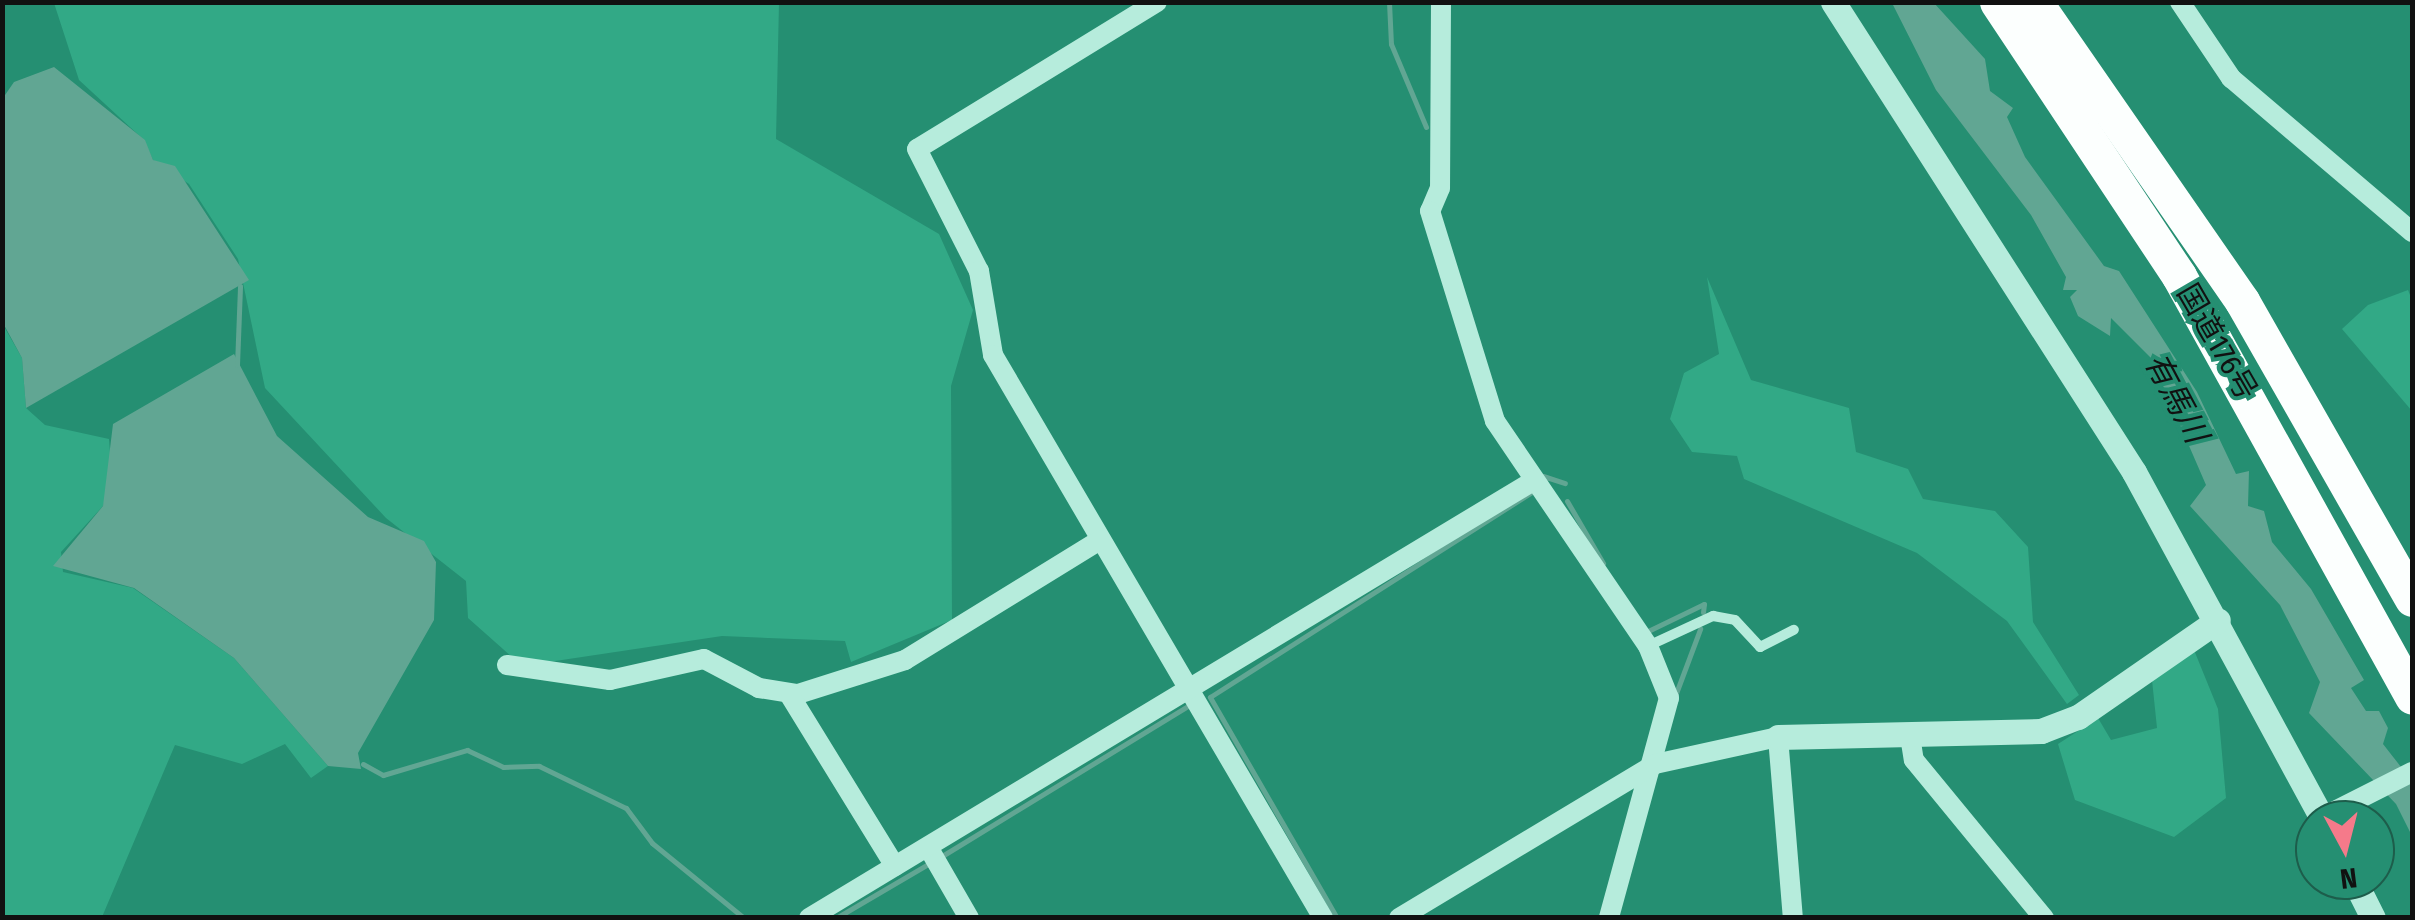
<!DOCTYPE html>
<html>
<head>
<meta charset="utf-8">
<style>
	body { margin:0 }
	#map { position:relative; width:2415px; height:920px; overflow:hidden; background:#258f72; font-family:"Fira Sans Condensed","Noto Sans JP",sans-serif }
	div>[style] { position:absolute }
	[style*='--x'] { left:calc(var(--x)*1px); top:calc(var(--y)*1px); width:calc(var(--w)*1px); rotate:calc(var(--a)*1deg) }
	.green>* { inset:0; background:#32a986 }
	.water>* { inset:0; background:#61a693 }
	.stream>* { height:5px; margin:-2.5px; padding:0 2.5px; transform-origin:2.5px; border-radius:2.5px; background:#61a693 }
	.service>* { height:10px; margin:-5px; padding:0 5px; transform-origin:5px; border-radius:5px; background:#b6ecdc }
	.minor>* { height:20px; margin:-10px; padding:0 10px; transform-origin:10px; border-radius:10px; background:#b6ecdc }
	.tertiary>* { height:25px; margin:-12.5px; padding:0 12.5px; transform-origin:12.5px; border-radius:12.5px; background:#b6ecdc }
	.trunk>* { height:35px; margin:-17.5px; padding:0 17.5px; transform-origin:17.5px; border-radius:17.5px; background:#fcfffe }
	span { translate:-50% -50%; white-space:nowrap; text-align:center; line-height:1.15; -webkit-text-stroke:8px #258f72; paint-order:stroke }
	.street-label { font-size:30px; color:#111 }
	.water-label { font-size:32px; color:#111; font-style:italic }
	.frame { position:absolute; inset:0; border:5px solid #111; pointer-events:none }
	.north { position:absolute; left:2295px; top:800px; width:100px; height:100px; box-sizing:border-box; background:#258f72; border:2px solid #1d5d4b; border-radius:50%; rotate:173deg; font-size:28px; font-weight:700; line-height:40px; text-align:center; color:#111 }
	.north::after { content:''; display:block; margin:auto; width:35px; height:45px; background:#f57a8a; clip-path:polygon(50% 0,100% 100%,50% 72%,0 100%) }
</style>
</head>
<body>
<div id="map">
	<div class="green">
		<i style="clip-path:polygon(54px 3px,779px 3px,776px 139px,939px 234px,973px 310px,951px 386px,952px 620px,851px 662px,845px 641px,722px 636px,522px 666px,468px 618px,466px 581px,386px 518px,265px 388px,238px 259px,189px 184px,153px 160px,144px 140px,79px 80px)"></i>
		<i style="clip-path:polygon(1707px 277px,1751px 380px,1849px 408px,1856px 452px,1908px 469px,1923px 499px,1995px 511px,2028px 547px,2033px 622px,2079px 695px,2067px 704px,2007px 621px,1917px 553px,1744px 479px,1737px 456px,1692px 452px,1670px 419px,1684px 373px,1719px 354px)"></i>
		<i style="clip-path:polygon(2408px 290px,2412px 300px,2412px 411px,2342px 329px,2368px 305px)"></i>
		<i style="clip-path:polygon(2px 323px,22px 358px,26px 408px,45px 425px,109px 439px,112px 479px,103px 506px,61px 552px,63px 572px,133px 588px,234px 658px,328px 766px,311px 778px,285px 744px,242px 764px,175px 745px,102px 917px,3px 917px)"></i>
		<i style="clip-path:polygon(2194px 650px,2218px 709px,2226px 798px,2174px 837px,2075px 800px,2058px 744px,2098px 718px,2111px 740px,2157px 728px,2152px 680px)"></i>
	</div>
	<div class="water">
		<i style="clip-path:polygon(1892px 3px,1934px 3px,1985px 59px,1990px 91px,2013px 108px,2007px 117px,2025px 157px,2104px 266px,2119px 271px,2197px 392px,2236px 474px,2249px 471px,2248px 506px,2264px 511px,2272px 542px,2311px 589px,2364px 680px,2351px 688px,2366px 711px,2379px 711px,2388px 728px,2383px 744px,2412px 781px,2412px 836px,2396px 804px,2309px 713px,2320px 682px,2280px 605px,2190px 506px,2206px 485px,2151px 358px,2111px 318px,2110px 336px,2078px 316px,2070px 297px,2077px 290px,2063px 290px,2066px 277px,2031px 215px,1936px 90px)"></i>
		<i style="clip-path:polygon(54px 67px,145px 140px,153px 160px,175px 166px,249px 280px,26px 408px,22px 358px,3px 323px,3px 98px,14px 82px)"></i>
		<i style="clip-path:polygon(234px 354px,277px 436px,368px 517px,424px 541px,436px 562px,434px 620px,358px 753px,361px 769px,328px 766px,234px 658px,134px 588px,53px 566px,103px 506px,113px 424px)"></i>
	</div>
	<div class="stream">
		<i style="--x:1389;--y:2;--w:42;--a:87.3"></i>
		<i style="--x:1391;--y:44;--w:90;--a:67.1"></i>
		<i style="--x:237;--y:365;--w:79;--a:-87.8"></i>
		<i style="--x:1543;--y:476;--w:23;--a:18"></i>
		<i style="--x:1567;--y:501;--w:72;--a:59.9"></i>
		<i style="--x:1648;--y:631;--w:62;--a:-25.7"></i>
		<i style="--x:1704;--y:604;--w:8;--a:97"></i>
		<i style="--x:1675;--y:696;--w:72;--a:-69.5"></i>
		<i style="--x:363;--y:764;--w:23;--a:29"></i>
		<i style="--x:383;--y:775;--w:88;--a:-16.6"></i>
		<i style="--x:467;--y:750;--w:40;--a:25"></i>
		<i style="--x:503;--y:767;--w:36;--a:-2"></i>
		<i style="--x:539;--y:766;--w:97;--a:25.8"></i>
		<i style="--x:626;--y:808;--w:44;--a:53.4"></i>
		<i style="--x:652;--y:843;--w:119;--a:39.2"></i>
		<i style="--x:942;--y:856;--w:294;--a:-31.4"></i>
		<i style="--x:836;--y:918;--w:113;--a:-30.4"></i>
		<i style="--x:1337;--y:918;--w:255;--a:-119.9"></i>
		<i style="--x:1210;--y:697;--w:385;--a:-32.5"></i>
	</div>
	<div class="service">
		<i style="--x:1648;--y:646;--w:72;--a:-24.8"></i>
		<i style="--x:1713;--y:616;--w:22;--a:10"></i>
		<i style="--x:1735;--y:620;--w:37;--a:47"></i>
		<i style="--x:1760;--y:647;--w:38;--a:-27"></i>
	</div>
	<div class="minor">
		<i style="--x:1157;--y:2;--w:281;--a:148.5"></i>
		<i style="--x:917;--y:149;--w:137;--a:63.1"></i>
		<i style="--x:979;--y:271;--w:85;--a:80.5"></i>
		<i style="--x:993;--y:355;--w:653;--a:59.62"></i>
		<i style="--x:1441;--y:2;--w:186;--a:90.3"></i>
		<i style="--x:1440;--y:188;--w:25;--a:113"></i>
		<i style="--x:1430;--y:211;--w:220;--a:72.8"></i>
		<i style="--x:1495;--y:421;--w:272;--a:55.8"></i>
		<i style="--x:1648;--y:646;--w:56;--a:68"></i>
		<i style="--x:1669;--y:698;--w:228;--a:105.3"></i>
		<i style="--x:2180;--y:2;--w:92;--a:56.1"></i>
		<i style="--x:2231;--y:78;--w:238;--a:40.4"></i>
		<i style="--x:507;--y:665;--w:104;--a:8.3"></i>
		<i style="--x:610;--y:680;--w:96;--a:-12.6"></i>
		<i style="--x:704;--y:659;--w:62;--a:27.8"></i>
		<i style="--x:759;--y:688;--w:39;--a:9"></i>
		<i style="--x:798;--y:694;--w:112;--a:-17.6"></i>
		<i style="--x:905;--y:660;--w:229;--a:-31.6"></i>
		<i style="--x:789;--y:694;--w:202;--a:58.4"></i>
		<i style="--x:1910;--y:736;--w:24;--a:81"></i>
		<i style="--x:1914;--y:760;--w:205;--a:50.6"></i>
		<i style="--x:2321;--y:818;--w:102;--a:-26.8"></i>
		<i style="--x:928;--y:847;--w:82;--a:60"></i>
		<i style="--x:809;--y:918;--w:846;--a:-31.11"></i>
		<i style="--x:1399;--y:918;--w:299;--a:-31"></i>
		<i style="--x:1655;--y:764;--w:126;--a:-12.4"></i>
		<i style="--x:1778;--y:737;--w:182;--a:85.3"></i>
	</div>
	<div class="tertiary">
		<i style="--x:1833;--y:2;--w:558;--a:57.36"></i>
		<i style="--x:2134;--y:472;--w:396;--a:61.5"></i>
		<i style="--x:1778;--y:737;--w:263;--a:-1.3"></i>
		<i style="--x:2041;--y:731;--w:40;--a:-21"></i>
		<i style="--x:2078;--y:717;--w:170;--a:-34.7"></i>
		<i style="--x:2354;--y:880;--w:42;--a:63.4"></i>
	</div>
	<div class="trunk">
		<i style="--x:1997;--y:2;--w:329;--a:56.4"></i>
		<i style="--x:2179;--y:276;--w:481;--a:61"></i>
		<i style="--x:2035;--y:2;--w:364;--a:55.3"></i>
		<i style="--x:2242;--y:301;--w:343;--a:60.3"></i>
	</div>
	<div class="street-label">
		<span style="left:2217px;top:342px;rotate:60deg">国道176号</span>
	</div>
	<div class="water-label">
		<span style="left:2176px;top:398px;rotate:62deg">有馬川</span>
	</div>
	<div class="frame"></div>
	<div class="north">N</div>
</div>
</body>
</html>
